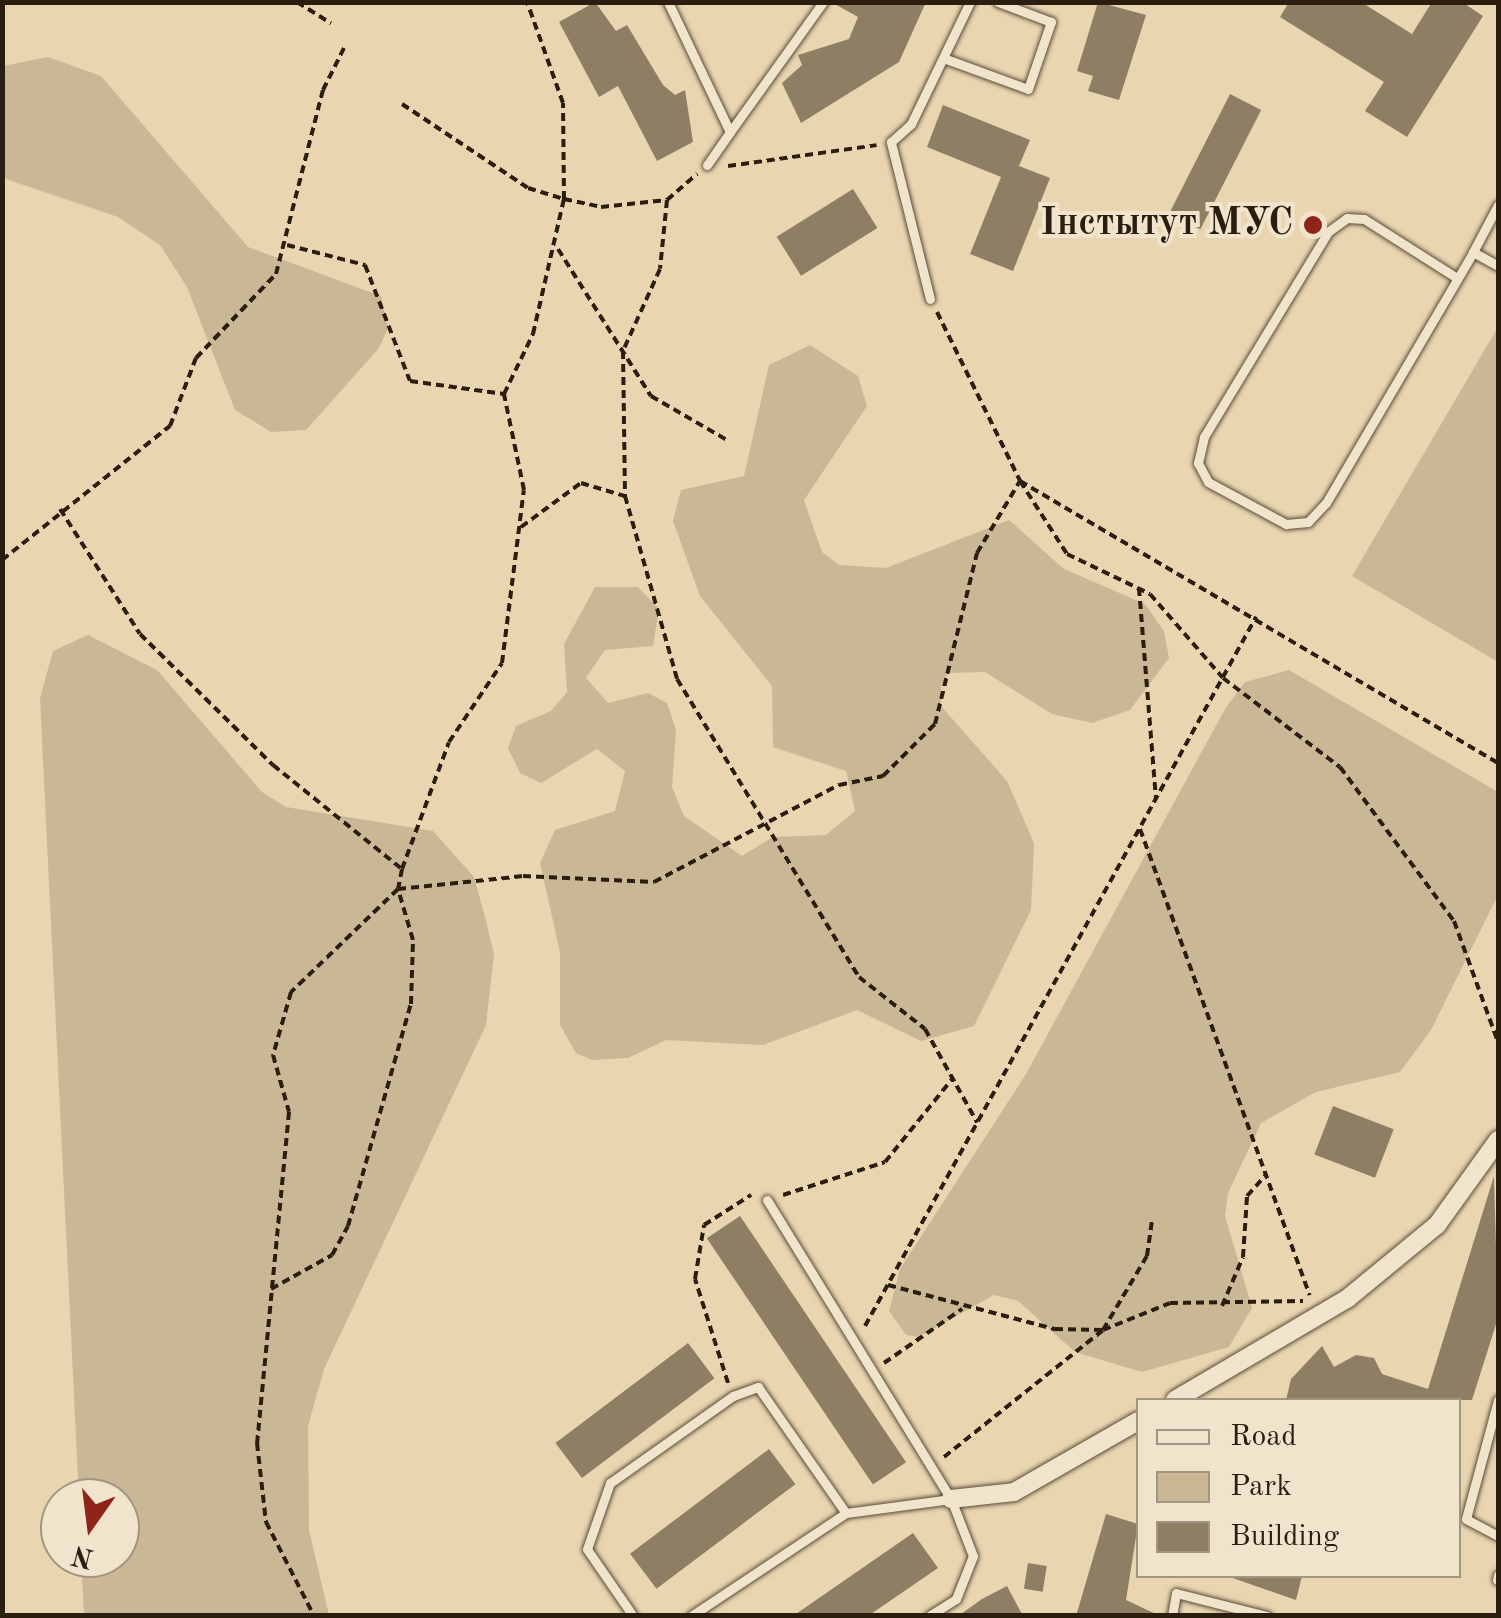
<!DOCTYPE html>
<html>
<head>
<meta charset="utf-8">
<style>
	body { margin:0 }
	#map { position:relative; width:1501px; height:1618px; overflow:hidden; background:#e9d6b0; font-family:"Old Standard TT",serif }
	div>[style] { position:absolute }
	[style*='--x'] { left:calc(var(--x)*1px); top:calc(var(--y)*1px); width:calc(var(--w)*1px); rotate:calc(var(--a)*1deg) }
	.green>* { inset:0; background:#c9b795 }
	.building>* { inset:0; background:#8e7e63; transform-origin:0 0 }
	.path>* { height:4px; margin-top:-2px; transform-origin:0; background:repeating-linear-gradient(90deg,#2b1e10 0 8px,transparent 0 13px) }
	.roads { filter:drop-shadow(0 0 2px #5a4c38) drop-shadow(0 0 2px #5a4c38) }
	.lane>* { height:9px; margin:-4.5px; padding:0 4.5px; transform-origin:4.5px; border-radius:4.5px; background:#f1e4cc }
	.street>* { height:18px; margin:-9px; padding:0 9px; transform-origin:9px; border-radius:9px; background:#f1e4cc }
	.dots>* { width:28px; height:28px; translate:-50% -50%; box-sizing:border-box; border:5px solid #f1e4cc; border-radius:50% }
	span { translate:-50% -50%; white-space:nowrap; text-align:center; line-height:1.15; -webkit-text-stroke:8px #f1e4cc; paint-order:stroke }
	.poi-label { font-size:38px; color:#2b1e10; font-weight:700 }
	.right { translate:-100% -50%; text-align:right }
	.frame { position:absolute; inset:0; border:5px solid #2b1e10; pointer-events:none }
	.legend { position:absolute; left:1136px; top:1398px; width:325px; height:180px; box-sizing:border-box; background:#f1e4cc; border:2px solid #a29581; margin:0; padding:12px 18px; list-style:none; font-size:30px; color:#2b1e10 }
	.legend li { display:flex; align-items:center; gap:20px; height:50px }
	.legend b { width:50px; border:2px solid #a29581 }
	.north { position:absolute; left:40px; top:1478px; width:100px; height:100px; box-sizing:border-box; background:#f1e4cc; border:2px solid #a29581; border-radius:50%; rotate:194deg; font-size:28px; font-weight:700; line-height:40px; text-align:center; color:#2b1e10 }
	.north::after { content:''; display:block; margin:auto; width:35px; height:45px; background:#8f2418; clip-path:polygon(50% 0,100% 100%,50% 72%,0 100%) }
</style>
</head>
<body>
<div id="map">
	<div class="green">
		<i style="clip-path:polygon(48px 57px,101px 76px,248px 247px,381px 296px,388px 328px,379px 348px,306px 430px,271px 432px,235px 410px,187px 287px,160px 245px,118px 217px,3px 178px,3px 66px)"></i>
		<i style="clip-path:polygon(1498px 327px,1498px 662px,1352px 576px)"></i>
		<i style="clip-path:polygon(810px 345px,858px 376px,867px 406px,804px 500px,822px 552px,839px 565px,886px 568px,1009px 520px,1064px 569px,1145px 604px,1164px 631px,1169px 658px,1130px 710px,1092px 723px,1052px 714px,985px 672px,948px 673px,941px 686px,941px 706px,1007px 781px,1034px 843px,1031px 910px,974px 1026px,921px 1041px,857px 1010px,763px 1045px,666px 1040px,628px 1058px,592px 1060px,576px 1053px,560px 1025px,560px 952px,540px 863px,555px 830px,615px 811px,625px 771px,597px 749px,541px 783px,520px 773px,508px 748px,516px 726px,551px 711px,567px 692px,564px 644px,595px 587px,638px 587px,659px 609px,653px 646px,605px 650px,586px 678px,608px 703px,648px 693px,667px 703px,676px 730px,672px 787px,684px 816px,742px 856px,773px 837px,826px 835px,855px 811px,846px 771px,773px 747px,772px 686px,700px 596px,673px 521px,681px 490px,744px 476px,769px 365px)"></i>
		<i style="clip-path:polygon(88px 635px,157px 670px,262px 792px,286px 807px,433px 831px,474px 877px,485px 917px,494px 954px,486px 1025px,324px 1369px,308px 1426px,309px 1530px,329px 1615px,84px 1615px,81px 1558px,120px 1558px,120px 1498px,79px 1498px,40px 698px,53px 651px)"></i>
		<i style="clip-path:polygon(1289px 670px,1498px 792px,1498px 895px,1431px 1030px,1400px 1072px,1316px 1092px,1261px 1123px,1228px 1193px,1225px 1216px,1252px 1308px,1229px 1347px,1142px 1372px,1075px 1352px,1018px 1301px,994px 1295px,919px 1337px,906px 1335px,889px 1311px,900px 1269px,1026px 1074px,1225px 709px,1245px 682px)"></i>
	</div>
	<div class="building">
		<i style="clip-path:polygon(595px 2px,616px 31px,627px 25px,663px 85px,675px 95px,685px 90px,693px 142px,657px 161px,618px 86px,599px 97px,559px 22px)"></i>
		<i style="clip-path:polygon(831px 2px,926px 2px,899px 62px,801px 123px,782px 83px,802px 65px,798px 55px,849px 39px,858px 17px)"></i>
		<i style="clip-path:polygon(1098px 2px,1146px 15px,1119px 100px,1088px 91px,1093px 76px,1077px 71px)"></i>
		<i style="clip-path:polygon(1289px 2px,1361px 2px,1412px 34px,1432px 2px,1462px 2px,1483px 16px,1407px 137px,1365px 111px,1384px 82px,1280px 17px)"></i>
		<i style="left:1230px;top:94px;width:35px;height:134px;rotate:27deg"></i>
		<i style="clip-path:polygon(943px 105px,1030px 140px,1019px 166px,1050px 178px,1013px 271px,970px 254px,1001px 177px,927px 147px)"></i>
		<i style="left:853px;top:189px;width:46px;height:90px;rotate:58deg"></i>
		<i style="left:1333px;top:1106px;width:65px;height:52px;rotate:21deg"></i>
		<i style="clip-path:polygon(1494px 1176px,1498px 1318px,1472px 1400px,1286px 1400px,1291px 1379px,1322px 1346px,1334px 1367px,1356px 1355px,1374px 1358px,1382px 1374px,1428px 1389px)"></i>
		<i style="left:740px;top:1216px;width:297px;height:40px;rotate:56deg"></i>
		<i style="left:688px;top:1343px;width:44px;height:166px;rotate:53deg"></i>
		<i style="left:769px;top:1449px;width:44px;height:174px;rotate:53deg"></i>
		<i style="clip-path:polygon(1106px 1514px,1138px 1524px,1126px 1600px,1160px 1616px,1076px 1616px)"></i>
		<i style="clip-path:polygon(913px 1533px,938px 1568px,868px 1616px,793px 1616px)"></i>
		<i style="left:1028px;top:1563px;width:19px;height:26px;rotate:9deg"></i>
		<i style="clip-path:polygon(1227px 1576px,1302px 1576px,1296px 1600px)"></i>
		<i style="clip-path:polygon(1007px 1586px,1023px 1616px,958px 1616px,982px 1599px)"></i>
	</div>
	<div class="path">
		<i style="--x:297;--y:2;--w:40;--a:32"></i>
		<i style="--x:402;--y:104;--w:151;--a:33.7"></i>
		<i style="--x:528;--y:188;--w:38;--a:17"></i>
		<i style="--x:564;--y:199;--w:38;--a:12"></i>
		<i style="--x:601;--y:207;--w:66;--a:-6.1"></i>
		<i style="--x:667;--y:200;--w:40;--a:-41"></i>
		<i style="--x:728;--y:166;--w:150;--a:-8"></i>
		<i style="--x:667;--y:200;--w:69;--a:95.8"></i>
		<i style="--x:660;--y:269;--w:90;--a:114.3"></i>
		<i style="--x:623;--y:351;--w:145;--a:89.2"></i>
		<i style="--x:625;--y:496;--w:190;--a:74.1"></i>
		<i style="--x:677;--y:679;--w:349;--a:58.6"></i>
		<i style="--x:859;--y:977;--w:84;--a:38.2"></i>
		<i style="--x:925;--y:1029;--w:107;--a:60.8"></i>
		<i style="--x:287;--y:245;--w:81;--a:14.4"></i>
		<i style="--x:365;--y:265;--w:124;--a:68.8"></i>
		<i style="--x:410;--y:381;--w:95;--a:7.9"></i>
		<i style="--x:558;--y:249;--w:174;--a:57.7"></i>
		<i style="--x:651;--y:396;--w:88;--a:30.1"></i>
		<i style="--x:937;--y:312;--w:188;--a:63.8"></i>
		<i style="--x:1020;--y:481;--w:555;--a:30.54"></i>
		<i style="--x:60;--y:509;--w:148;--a:57.4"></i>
		<i style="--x:140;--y:634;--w:187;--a:44.6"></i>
		<i style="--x:273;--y:765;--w:166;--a:38.9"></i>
		<i style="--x:402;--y:869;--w:20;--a:101"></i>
		<i style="--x:398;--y:889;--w:149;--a:136.1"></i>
		<i style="--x:291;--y:992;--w:66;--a:105.9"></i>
		<i style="--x:273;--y:1055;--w:59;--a:74.3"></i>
		<i style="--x:289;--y:1112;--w:333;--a:95.5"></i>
		<i style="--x:257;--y:1443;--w:80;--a:83.5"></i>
		<i style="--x:266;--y:1522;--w:106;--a:62.9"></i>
		<i style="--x:521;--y:527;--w:74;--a:-36.3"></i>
		<i style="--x:581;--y:483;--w:46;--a:16.5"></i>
		<i style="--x:2;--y:560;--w:215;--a:-38.6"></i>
		<i style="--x:170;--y:426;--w:73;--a:-69.1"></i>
		<i style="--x:196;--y:358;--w:116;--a:-46.4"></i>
		<i style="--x:276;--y:274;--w:190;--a:-75.7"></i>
		<i style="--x:323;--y:90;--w:47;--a:-63.4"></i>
		<i style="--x:1139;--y:588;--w:211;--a:85.4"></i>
		<i style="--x:1140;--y:829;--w:496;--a:70"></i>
		<i style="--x:402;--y:869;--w:135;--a:-69.7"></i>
		<i style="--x:449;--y:742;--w:95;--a:-56.1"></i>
		<i style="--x:502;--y:663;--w:174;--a:-82.8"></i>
		<i style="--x:524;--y:490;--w:98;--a:-101.8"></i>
		<i style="--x:504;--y:394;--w:67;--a:-64.2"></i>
		<i style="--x:533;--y:334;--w:139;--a:-77.1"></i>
		<i style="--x:564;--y:199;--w:96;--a:-90.6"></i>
		<i style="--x:563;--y:103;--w:107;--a:-109.6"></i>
		<i style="--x:783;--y:1195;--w:107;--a:-17.9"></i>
		<i style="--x:885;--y:1162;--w:108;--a:-51"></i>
		<i style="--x:888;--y:1285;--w:173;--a:14.8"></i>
		<i style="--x:1055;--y:1329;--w:48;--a:1.2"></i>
		<i style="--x:1103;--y:1330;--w:72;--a:-21.9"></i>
		<i style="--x:1170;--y:1303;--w:133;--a:-0.9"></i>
		<i style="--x:271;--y:1289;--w:70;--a:-29.1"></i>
		<i style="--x:332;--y:1255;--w:33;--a:-61"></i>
		<i style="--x:348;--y:1226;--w:231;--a:-74.2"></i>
		<i style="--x:411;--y:1004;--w:64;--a:-88.2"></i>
		<i style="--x:413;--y:940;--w:53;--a:-106.4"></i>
		<i style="--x:398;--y:889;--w:126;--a:-5.9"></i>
		<i style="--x:523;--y:876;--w:131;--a:2.6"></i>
		<i style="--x:654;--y:882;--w:209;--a:-27.7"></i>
		<i style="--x:839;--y:785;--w:45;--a:-11.6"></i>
		<i style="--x:883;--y:776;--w:74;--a:-45"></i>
		<i style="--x:935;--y:724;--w:176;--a:-76.2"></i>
		<i style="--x:977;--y:553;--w:84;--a:-59.2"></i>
		<i style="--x:1020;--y:481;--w:87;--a:57.2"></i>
		<i style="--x:1067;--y:554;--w:92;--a:25.7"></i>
		<i style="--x:1150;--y:594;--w:111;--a:49"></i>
		<i style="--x:1223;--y:678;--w:147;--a:37.3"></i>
		<i style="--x:1340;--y:767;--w:192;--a:53.5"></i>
		<i style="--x:1454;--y:921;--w:129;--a:70"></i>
		<i style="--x:1222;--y:1306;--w:53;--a:-66.8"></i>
		<i style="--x:1243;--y:1257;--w:61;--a:-86.2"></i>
		<i style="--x:1247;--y:1196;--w:28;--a:-48"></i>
		<i style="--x:865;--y:1326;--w:810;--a:-61.12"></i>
		<i style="--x:884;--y:1363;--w:95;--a:-34.7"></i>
		<i style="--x:728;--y:1383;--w:109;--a:-107.6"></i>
		<i style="--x:695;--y:1279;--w:55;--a:-80.5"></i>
		<i style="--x:704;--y:1225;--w:56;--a:-32.6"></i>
		<i style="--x:944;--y:1457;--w:203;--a:-38.6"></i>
		<i style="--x:1103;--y:1330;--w:86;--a:-59.3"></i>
		<i style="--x:1147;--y:1256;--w:36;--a:-82"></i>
	</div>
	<div class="roads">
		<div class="lane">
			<i style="--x:668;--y:2;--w:144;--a:64.5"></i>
			<i style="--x:730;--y:132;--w:160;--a:-54.4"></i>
			<i style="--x:946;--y:59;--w:87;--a:20.1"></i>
			<i style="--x:1028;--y:89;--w:71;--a:-71.1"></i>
			<i style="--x:1051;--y:22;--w:57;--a:-159.3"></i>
			<i style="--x:707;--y:165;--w:40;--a:-55.1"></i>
			<i style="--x:1473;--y:252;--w:29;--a:29"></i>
			<i style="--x:1457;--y:278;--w:110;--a:-147.6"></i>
			<i style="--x:1364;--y:219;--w:17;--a:-177"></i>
			<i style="--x:1347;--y:218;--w:24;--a:144"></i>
			<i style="--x:1328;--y:232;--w:240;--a:121.2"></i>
			<i style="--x:1204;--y:437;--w:27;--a:103"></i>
			<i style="--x:1198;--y:463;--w:21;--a:62"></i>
			<i style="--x:1208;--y:482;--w:89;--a:28.3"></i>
			<i style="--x:1286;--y:524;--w:22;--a:-5"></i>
			<i style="--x:1308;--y:522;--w:26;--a:-47"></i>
			<i style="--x:1326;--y:503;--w:291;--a:-59.6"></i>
			<i style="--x:1473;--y:252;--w:53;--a:-62"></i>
			<i style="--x:930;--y:299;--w:162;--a:-104"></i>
			<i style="--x:891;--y:142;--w:27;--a:-42"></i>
			<i style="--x:911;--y:124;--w:136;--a:-64.2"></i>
			<i style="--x:767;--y:1200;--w:351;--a:58.4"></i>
			<i style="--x:951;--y:1499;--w:61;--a:68.9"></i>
			<i style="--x:973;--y:1556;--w:46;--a:111.6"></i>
			<i style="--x:956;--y:1599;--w:32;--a:148"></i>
			<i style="--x:1498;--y:1400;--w:123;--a:105.1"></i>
			<i style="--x:1466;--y:1519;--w:36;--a:28"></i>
			<i style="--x:1497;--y:1580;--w:5;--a:-79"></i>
			<i style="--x:633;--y:1616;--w:81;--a:-124.5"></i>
			<i style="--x:587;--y:1549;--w:70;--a:-70.8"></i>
			<i style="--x:610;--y:1483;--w:151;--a:-35.3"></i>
			<i style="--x:733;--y:1396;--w:27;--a:-20"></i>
			<i style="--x:758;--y:1387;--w:154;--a:55.1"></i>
			<i style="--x:846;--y:1513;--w:106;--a:-7.6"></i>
			<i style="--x:691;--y:1616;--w:186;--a:-33.6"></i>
			<i style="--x:1172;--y:1616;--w:23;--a:-80"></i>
			<i style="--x:1176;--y:1593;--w:94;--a:14.2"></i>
		</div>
		<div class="street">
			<i style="--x:1175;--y:1400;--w:201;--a:-30.5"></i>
			<i style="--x:1348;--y:1298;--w:115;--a:-39.4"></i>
			<i style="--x:1437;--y:1225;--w:105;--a:-54.3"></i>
			<i style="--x:951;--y:1499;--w:63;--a:-6.3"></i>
			<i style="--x:1014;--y:1492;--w:143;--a:-29.8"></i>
		</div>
	</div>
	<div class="dots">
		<i style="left:1313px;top:225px;background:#8f2418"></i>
	</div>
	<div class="poi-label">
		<span class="right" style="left:1293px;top:225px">Інстытут МУС</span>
	</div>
	<div class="frame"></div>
	<ul class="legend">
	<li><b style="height:12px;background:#f1e4cc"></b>Road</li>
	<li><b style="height:28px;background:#c9b795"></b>Park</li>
	<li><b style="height:28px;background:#8e7e63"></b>Building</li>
	</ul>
	<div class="north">N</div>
</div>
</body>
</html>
